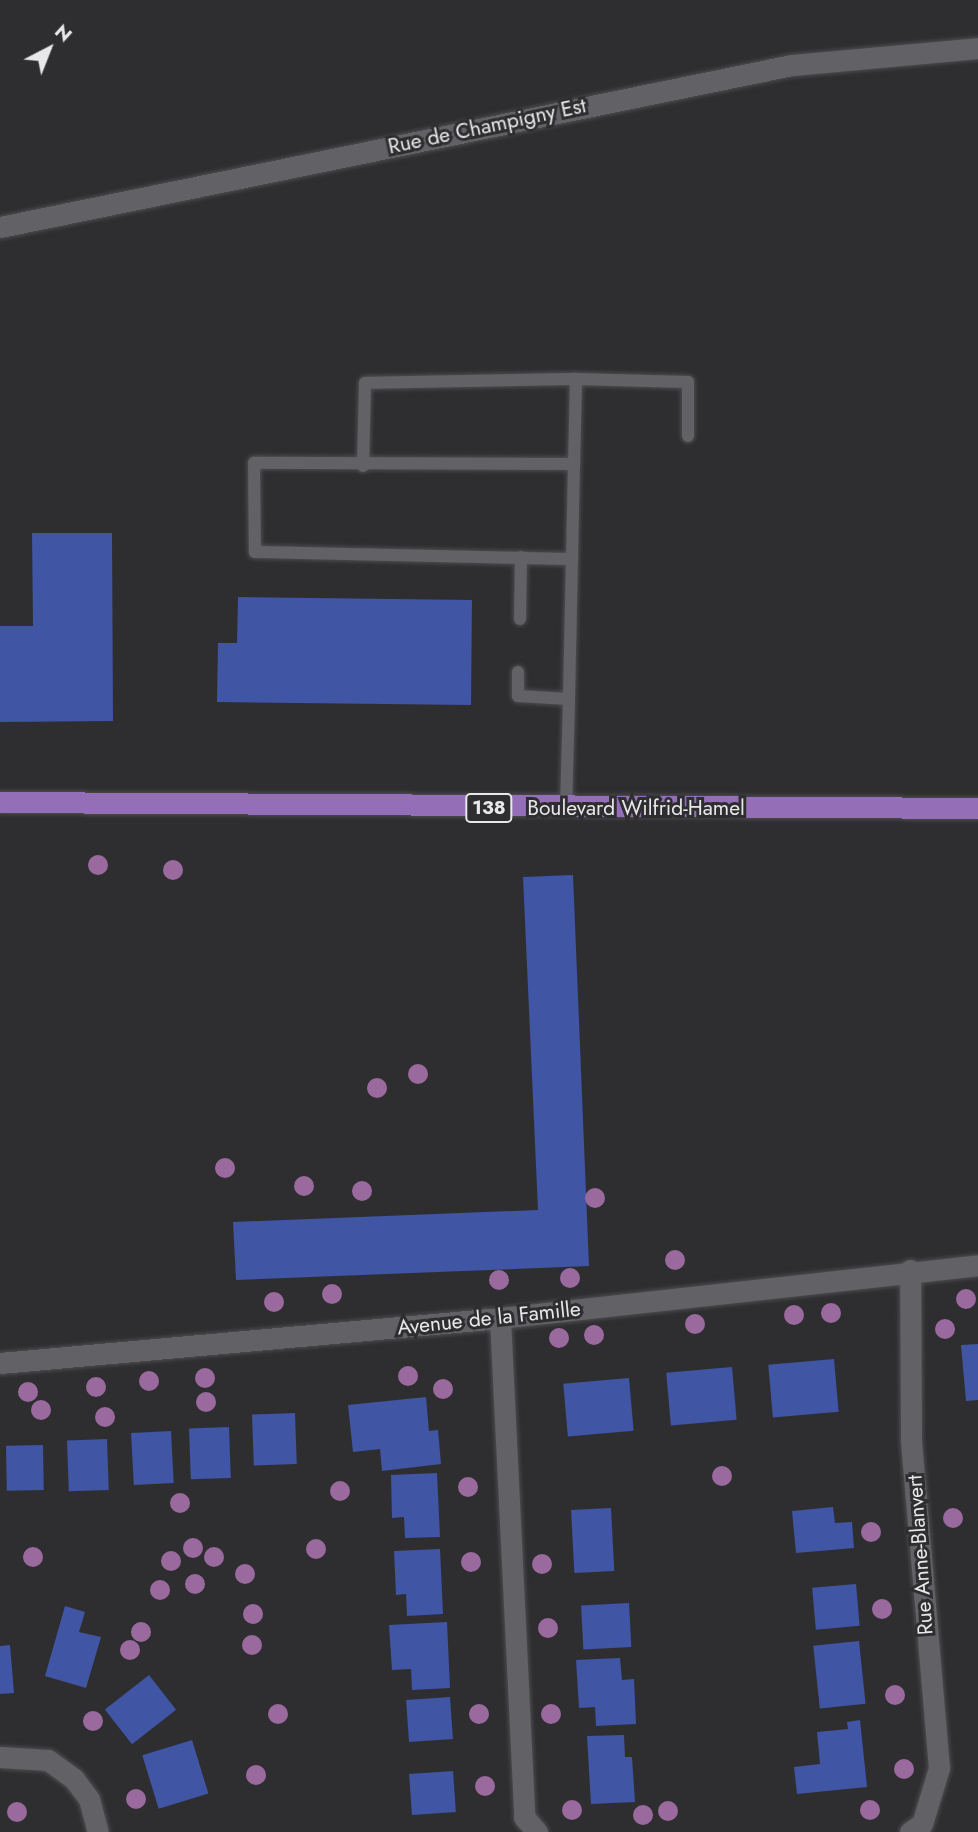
<!DOCTYPE html>
<html>
<head>
<meta charset="utf-8">
<style>
	body { margin:0 }
	#map { position:relative; width:978px; height:1832px; overflow:hidden; background:#2e2e31; font-family:Jost,sans-serif }
	div>[style] { position:absolute }
	[style*='--x'] { left:calc(var(--x)*1px); top:calc(var(--y)*1px); width:calc(var(--w)*1px); rotate:calc(var(--a)*1deg) }
	.building>* { inset:0; background:#4055a3; transform-origin:0 0 }
	.roads { filter:drop-shadow(0 0 2px #4d4d4f) drop-shadow(0 0 2px #4d4d4f) }
	.lane>* { height:12px; margin:-6px; padding:0 6px; transform-origin:6px; border-radius:6px; background:#626266 }
	.street>* { height:21px; margin:-10.5px; padding:0 10.5px; transform-origin:10.5px; border-radius:10.5px; background:#626266 }
	.primary>* { height:21px; margin:-10.5px; padding:0 10.5px; transform-origin:10.5px; border-radius:10.5px; background:#946fb8 }
	.trees>* { width:20px; height:20px; margin:-10px; border-radius:50%; background:#9a6a9e }
	span { translate:-50% -50%; white-space:nowrap; text-align:center; line-height:1.15; -webkit-text-stroke:6px #2e2e31; paint-order:stroke }
	.shield-label span { padding:2px 5px; background:#2e2e31; border:2px solid; border-radius:5px; -webkit-text-stroke-width:0 }
	.shield-label { font-size:19px; color:#e8e8ea; font-weight:700 }
	.street-label { font-size:21px; color:#e8e8ea }
	.north { position:absolute; left:14px; top:14px; width:70px; height:70px; -webkit-text-stroke:5px #2e2e31; paint-order:stroke; rotate:42deg; font-size:19px; font-weight:700; line-height:28px; text-align:center; color:#e8e8ea }
	.north::after { content:''; display:block; margin:auto; width:24px; height:32px; background:#e8e8ea; clip-path:polygon(50% 0,100% 100%,50% 72%,0 100%) }
</style>
</head>
<body>
<div id="map">
	<div class="building">
		<i style="clip-path:polygon(32px 533px,112px 533px,113px 721px,0 722px,0 626px,33px 626px)"></i>
		<i style="clip-path:polygon(238px 597px,472px 600px,471px 705px,217px 702px,218px 643px,237px 643px)"></i>
		<i style="clip-path:polygon(573px 875px,589px 1266px,236px 1280px,233px 1222px,538px 1210px,523px 877px)"></i>
		<i style="clip-path:polygon(978px 1344px,978px 1400px,966px 1401px,961px 1345px)"></i>
		<i style="left:834px;top:1359px;width:53px;height:66px;rotate:85deg"></i>
		<i style="left:732px;top:1367px;width:53px;height:66px;rotate:85deg"></i>
		<i style="left:629px;top:1378px;width:53px;height:66px;rotate:85deg"></i>
		<i style="clip-path:polygon(426px 1397px,429px 1431px,438px 1430px,441px 1464px,382px 1471px,380px 1449px,353px 1452px,348px 1405px)"></i>
		<i style="left:295px;top:1413px;width:51px;height:43px;rotate:88deg"></i>
		<i style="left:229px;top:1427px;width:51px;height:40px;rotate:88deg"></i>
		<i style="left:171px;top:1431px;width:52px;height:40px;rotate:87deg"></i>
		<i style="left:107px;top:1439px;width:51px;height:40px;rotate:88deg"></i>
		<i style="left:43px;top:1445px;width:45px;height:37px;rotate:89deg"></i>
		<i style="clip-path:polygon(437px 1473px,440px 1537px,405px 1538px,404px 1517px,392px 1518px,391px 1475px)"></i>
		<i style="clip-path:polygon(833px 1507px,835px 1523px,852px 1522px,854px 1548px,796px 1553px,792px 1511px)"></i>
		<i style="left:611px;top:1508px;width:63px;height:40px;rotate:87deg"></i>
		<i style="clip-path:polygon(440px 1549px,443px 1614px,407px 1616px,406px 1594px,396px 1595px,394px 1551px)"></i>
		<i style="left:856px;top:1584px;width:42px;height:44px;rotate:85deg"></i>
		<i style="left:629px;top:1603px;width:44px;height:48px;rotate:87deg"></i>
		<i style="clip-path:polygon(65px 1606px,85px 1612px,79px 1632px,101px 1637px,86px 1688px,45px 1676px)"></i>
		<i style="clip-path:polygon(447px 1622px,450px 1688px,412px 1690px,411px 1669px,392px 1670px,389px 1625px)"></i>
		<i style="left:859px;top:1641px;width:63px;height:46px;rotate:84deg"></i>
		<i style="clip-path:polygon(10px 1645px,14px 1693px,0 1694px,0 1646px)"></i>
		<i style="clip-path:polygon(620px 1658px,622px 1680px,634px 1679px,636px 1724px,596px 1726px,595px 1707px,579px 1708px,576px 1660px)"></i>
		<i style="left:149px;top:1675px;width:44px;height:56px;rotate:52deg"></i>
		<i style="left:450px;top:1697px;width:42px;height:44px;rotate:86deg"></i>
		<i style="clip-path:polygon(860px 1720px,867px 1787px,797px 1794px,794px 1767px,820px 1764px,817px 1732px,848px 1729px,847px 1722px)"></i>
		<i style="clip-path:polygon(624px 1735px,625px 1757px,632px 1757px,635px 1802px,591px 1804px,587px 1736px)"></i>
		<i style="left:192px;top:1740px;width:56px;height:52px;rotate:73deg"></i>
		<i style="left:453px;top:1771px;width:41px;height:44px;rotate:86deg"></i>
	</div>
	<div class="roads">
		<div class="lane">
			<i style="--x:576;--y:379;--w:112;--a:1.5"></i>
			<i style="--x:688;--y:382;--w:54;--a:90"></i>
			<i style="--x:363;--y:466;--w:83;--a:-88.6"></i>
			<i style="--x:365;--y:383;--w:211;--a:-1.1"></i>
			<i style="--x:576;--y:379;--w:85;--a:91.3"></i>
			<i style="--x:520;--y:619;--w:62;--a:-89.1"></i>
			<i style="--x:518;--y:672;--w:24;--a:90"></i>
			<i style="--x:518;--y:696;--w:51;--a:3.4"></i>
			<i style="--x:566;--y:808;--w:109;--a:-88.4"></i>
			<i style="--x:569;--y:699;--w:140;--a:-88.8"></i>
			<i style="--x:572;--y:559;--w:95;--a:-88.8"></i>
			<i style="--x:574;--y:464;--w:320;--a:-179.8"></i>
			<i style="--x:254;--y:463;--w:89;--a:89.4"></i>
			<i style="--x:255;--y:552;--w:317;--a:1.3"></i>
		</div>
		<div class="street">
			<i style="--x:0;--y:227;--w:808;--a:-11.56"></i>
			<i style="--x:792;--y:65;--w:187;--a:-5.2"></i>
			<i style="--x:500;--y:1318;--w:500;--a:87.2"></i>
			<i style="--x:524;--y:1817;--w:20;--a:49"></i>
			<i style="--x:0;--y:1363;--w:502;--a:-5.14"></i>
			<i style="--x:500;--y:1318;--w:481;--a:-6.3"></i>
			<i style="--x:0;--y:1757;--w:48;--a:3.6"></i>
			<i style="--x:48;--y:1760;--w:32;--a:36"></i>
			<i style="--x:74;--y:1779;--w:25;--a:53"></i>
			<i style="--x:89;--y:1799;--w:34;--a:75"></i>
			<i style="--x:910;--y:1832;--w:14;--a:-34"></i>
			<i style="--x:922;--y:1824;--w:59;--a:-73.1"></i>
			<i style="--x:939;--y:1768;--w:329;--a:-94.9"></i>
			<i style="--x:911;--y:1440;--w:170;--a:-90.3"></i>
		</div>
		<div class="primary">
			<i style="--x:0;--y:802;--w:978;--a:0.35"></i>
		</div>
	</div>
	<div class="trees">
		<i style="left:98px;top:865px"></i>
		<i style="left:173px;top:870px"></i>
		<i style="left:418px;top:1074px"></i>
		<i style="left:377px;top:1088px"></i>
		<i style="left:225px;top:1168px"></i>
		<i style="left:304px;top:1186px"></i>
		<i style="left:362px;top:1191px"></i>
		<i style="left:595px;top:1198px"></i>
		<i style="left:675px;top:1260px"></i>
		<i style="left:570px;top:1278px"></i>
		<i style="left:499px;top:1280px"></i>
		<i style="left:332px;top:1294px"></i>
		<i style="left:966px;top:1299px"></i>
		<i style="left:274px;top:1302px"></i>
		<i style="left:831px;top:1313px"></i>
		<i style="left:794px;top:1315px"></i>
		<i style="left:695px;top:1324px"></i>
		<i style="left:945px;top:1329px"></i>
		<i style="left:594px;top:1335px"></i>
		<i style="left:559px;top:1338px"></i>
		<i style="left:408px;top:1376px"></i>
		<i style="left:205px;top:1378px"></i>
		<i style="left:149px;top:1381px"></i>
		<i style="left:96px;top:1387px"></i>
		<i style="left:443px;top:1389px"></i>
		<i style="left:28px;top:1392px"></i>
		<i style="left:206px;top:1402px"></i>
		<i style="left:41px;top:1410px"></i>
		<i style="left:105px;top:1417px"></i>
		<i style="left:722px;top:1476px"></i>
		<i style="left:468px;top:1487px"></i>
		<i style="left:340px;top:1491px"></i>
		<i style="left:180px;top:1503px"></i>
		<i style="left:953px;top:1518px"></i>
		<i style="left:871px;top:1532px"></i>
		<i style="left:193px;top:1548px"></i>
		<i style="left:316px;top:1549px"></i>
		<i style="left:33px;top:1557px"></i>
		<i style="left:214px;top:1557px"></i>
		<i style="left:171px;top:1561px"></i>
		<i style="left:471px;top:1562px"></i>
		<i style="left:542px;top:1564px"></i>
		<i style="left:245px;top:1574px"></i>
		<i style="left:195px;top:1584px"></i>
		<i style="left:160px;top:1590px"></i>
		<i style="left:882px;top:1609px"></i>
		<i style="left:253px;top:1614px"></i>
		<i style="left:548px;top:1628px"></i>
		<i style="left:141px;top:1632px"></i>
		<i style="left:252px;top:1645px"></i>
		<i style="left:130px;top:1650px"></i>
		<i style="left:895px;top:1695px"></i>
		<i style="left:278px;top:1714px"></i>
		<i style="left:479px;top:1714px"></i>
		<i style="left:551px;top:1714px"></i>
		<i style="left:93px;top:1721px"></i>
		<i style="left:904px;top:1769px"></i>
		<i style="left:256px;top:1775px"></i>
		<i style="left:485px;top:1786px"></i>
		<i style="left:136px;top:1799px"></i>
		<i style="left:572px;top:1810px"></i>
		<i style="left:870px;top:1810px"></i>
		<i style="left:668px;top:1811px"></i>
		<i style="left:17px;top:1812px"></i>
		<i style="left:643px;top:1815px"></i>
	</div>
	<div class="shield-label">
		<span style="left:489px;top:808px">138</span>
	</div>
	<div class="street-label">
		<span style="left:487px;top:126px;rotate:-12deg">Rue de Champigny Est</span>
		<span style="left:636px;top:808px">Boulevard Wilfrid-Hamel</span>
		<span style="left:489px;top:1318px;rotate:-6deg">Avenue de la Famille</span>
		<span style="left:920px;top:1555px;rotate:-94deg">Rue Anne-Blanvert</span>
	</div>
	<div class="north">N</div>
</div>
</body>
</html>
